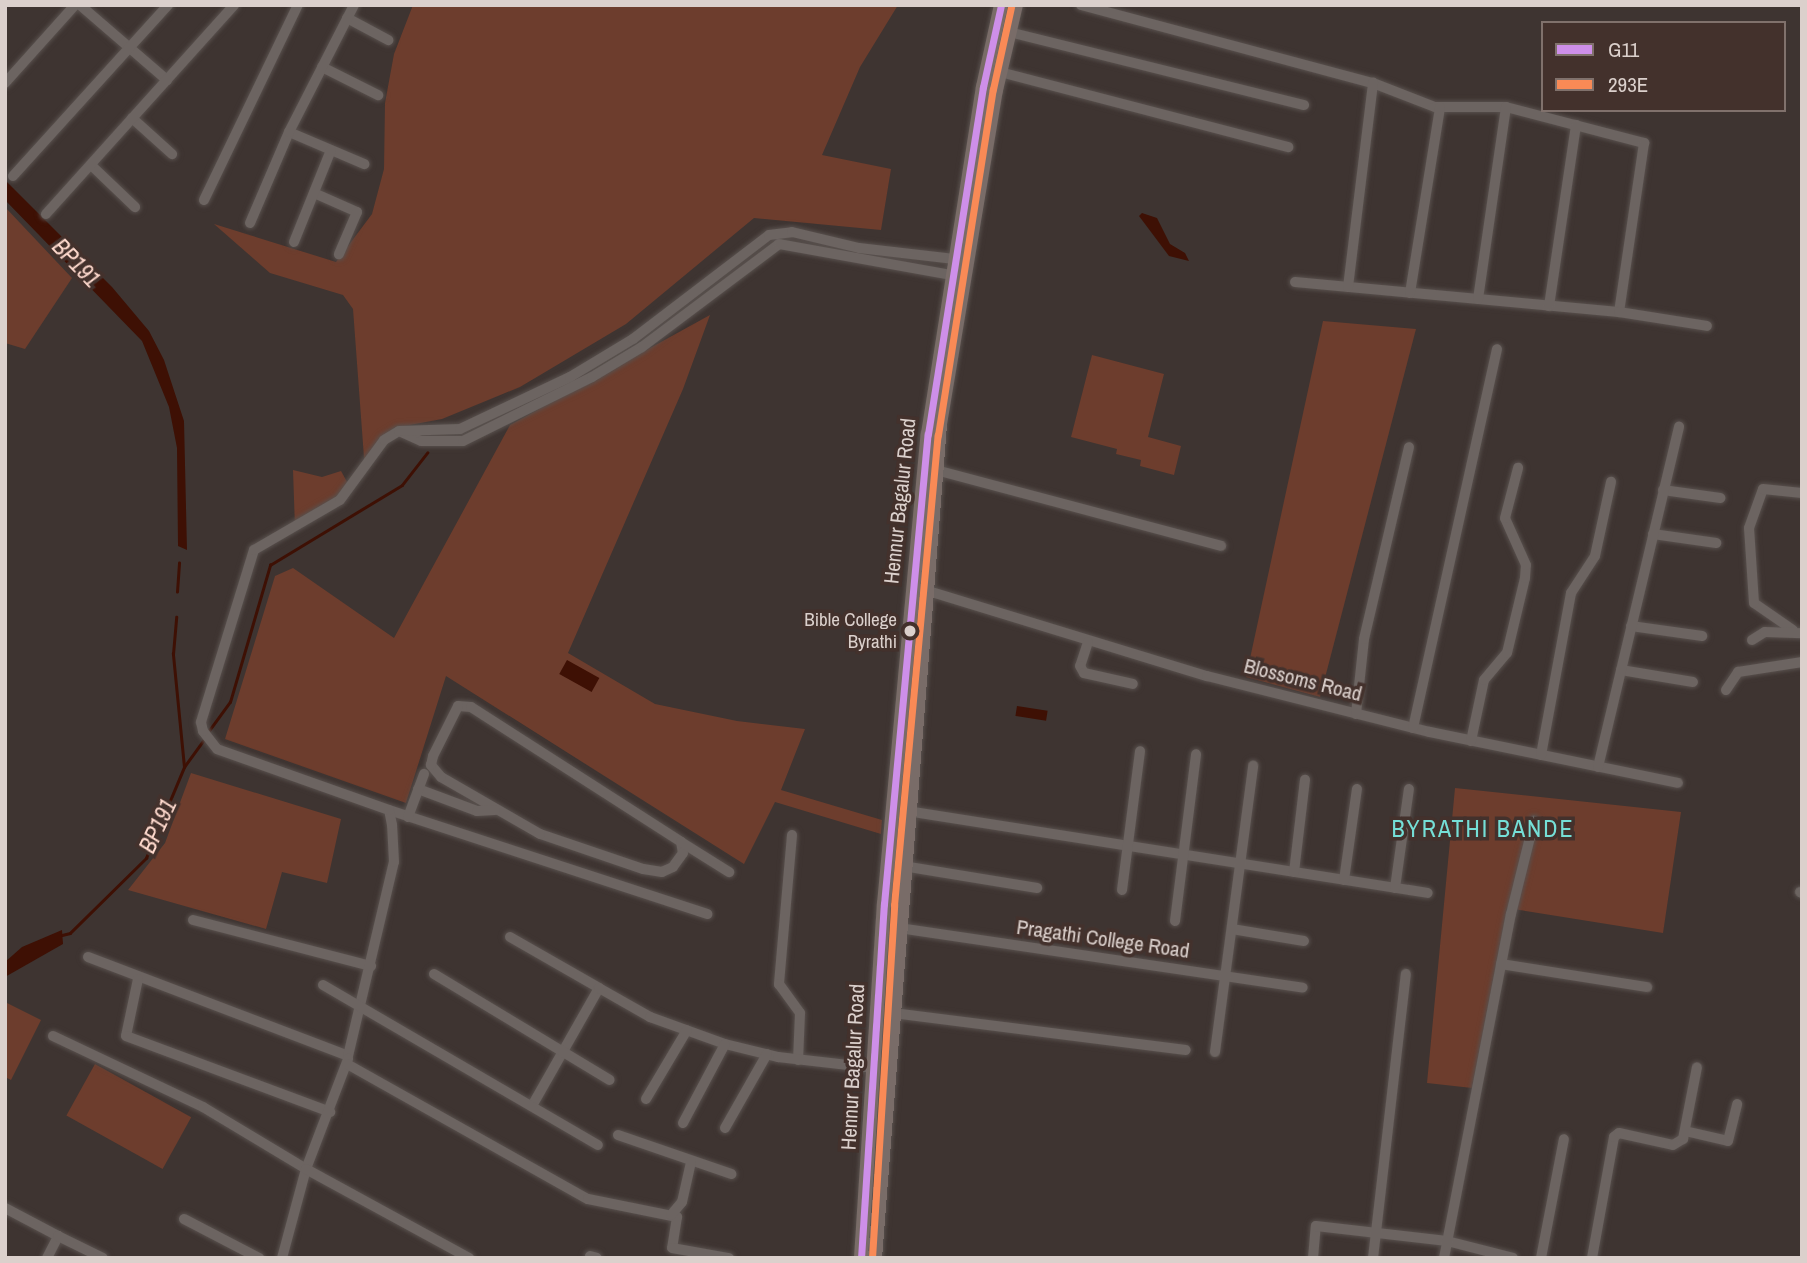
<!DOCTYPE html>
<html>
<head>
<meta charset="utf-8">
<style>
	body { margin:0 }
	#map { position:relative; width:1807px; height:1263px; overflow:hidden; background:#3e3431; font-family:"Archivo Narrow",sans-serif }
	div>[style] { position:absolute }
	[style*='--x'] { left:calc(var(--x)*1px); top:calc(var(--y)*1px); width:calc(var(--w)*1px); rotate:calc(var(--a)*1deg) }
	.green>* { inset:0; background:#6d3d2d; transform-origin:0 0 }
	.water>* { inset:0; background:#3e1004; transform-origin:0 0 }
	.stream>* { height:2.5px; margin:-1.25px; padding:0 1.25px; transform-origin:1.25px; border-radius:1.25px; background:#3e1004 }
	.roads { filter:drop-shadow(0 0 2px #58504d) drop-shadow(0 0 2px #58504d) }
	.minor>* { height:10px; margin:-5px; padding:0 5px; transform-origin:5px; border-radius:5px; background:#6c6461 }
	.major>* { height:14px; margin:-7px; padding:0 7px; transform-origin:7px; border-radius:7px; background:#796c68 }
	.bus-1>* { height:7px; margin:-3.5px; padding:0 3.5px; transform-origin:3.5px; border-radius:3.5px; background:#ce8fe9 }
	.bus-2>* { height:7px; margin:-3.5px; padding:0 3.5px; transform-origin:3.5px; border-radius:3.5px; background:#f98a56 }
	.dots>* { width:19px; height:19px; translate:-50% -50%; box-sizing:border-box; border:4px solid #43312c; border-radius:50% }
	span { translate:-50% -50%; white-space:nowrap; text-align:center; line-height:1.15; -webkit-text-stroke:7px #43312c; paint-order:stroke }
	.bus-label { font-size:19px; color:#dbd0cc }
	.right { translate:-100% -50%; text-align:right }
	.street-label { font-size:21px; color:#dbd0cc }
	.water-label { font-size:23px; color:#ffdace; font-style:italic }
	.quarter-label { font-size:24px; color:#75dfd7; letter-spacing:2px }
	.frame { position:absolute; inset:0; border:7px solid #dbd0cc; pointer-events:none }
	.legend { position:absolute; left:1541px; top:21px; width:245px; height:91px; box-sizing:border-box; background:#43312c; border:2px solid #80716c; margin:0; padding:9px 12px; list-style:none; font-size:21px; color:#dbd0cc }
	.legend li { display:flex; align-items:center; gap:14px; height:35px }
	.legend b { width:35px; border:2px solid #80716c }
</style>
</head>
<body>
<div id="map">
	<div class="green">
		<i style="clip-path:polygon(413px 5px,898px 5px,860px 67px,822px 155px,891px 169px,881px 230px,754px 218px,626px 324px,520px 387px,442px 419px,394px 428px,365px 471px,353px 309px,343px 295px,270px 273px,214px 224px,336px 262px,372px 214px,384px 169px,385px 103px,394px 54px)"></i>
		<i style="clip-path:polygon(5px 207px,72px 278px,25px 349px,5px 343px)"></i>
		<i style="clip-path:polygon(710px 315px,683px 389px,568px 653px,655px 704px,737px 721px,805px 729px,781px 790px,882px 820px,881px 834px,775px 802px,744px 864px,446px 676px,406px 803px,225px 739px,275px 576px,293px 568px,394px 638px,510px 425px)"></i>
		<i style="clip-path:polygon(1323px 321px,1416px 329px,1320px 697px,1246px 677px)"></i>
		<i style="clip-path:polygon(1092px 355px,1164px 374px,1148px 437px,1181px 446px,1174px 475px,1140px 466px,1141px 460px,1116px 454px,1117px 449px,1071px 437px)"></i>
		<i style="clip-path:polygon(293px 470px,322px 477px,341px 471px,351px 489px,295px 528px)"></i>
		<i style="clip-path:polygon(191px 773px,341px 819px,327px 883px,282px 872px,266px 929px,128px 890px,165px 843px)"></i>
		<i style="clip-path:polygon(1455px 788px,1681px 812px,1663px 933px,1507px 908px,1472px 1088px,1427px 1083px)"></i>
		<i style="clip-path:polygon(5px 1002px,41px 1020px,11px 1080px,5px 1077px)"></i>
		<i style="left:95px;top:1064px;width:110px;height:59px;rotate:29deg"></i>
	</div>
	<div class="water">
		<i style="clip-path:polygon(5px 180px,112px 287px,149px 331px,164px 360px,184px 421px,187px 550px,178px 546px,177px 448px,169px 407px,142px 341px,5px 200px)"></i>
		<i style="clip-path:polygon(1142px 213px,1157px 218px,1170px 244px,1185px 253px,1189px 261px,1169px 256px,1139px 216px)"></i>
		<i style="left:567px;top:660px;width:37px;height:16px;rotate:29deg"></i>
		<i style="left:1017px;top:706px;width:31px;height:10px;rotate:9deg"></i>
		<i style="clip-path:polygon(62px 930px,63px 944px,5px 977px,5px 962px,22px 947px)"></i>
	</div>
	<div class="stream">
		<i style="--x:177;--y:592;--w:29;--a:-86"></i>
		<i style="--x:208;--y:732;--w:37;--a:-54"></i>
		<i style="--x:230;--y:702;--w:143;--a:-73.7"></i>
		<i style="--x:270;--y:565;--w:154;--a:-31.2"></i>
		<i style="--x:402;--y:485;--w:41;--a:-52"></i>
		<i style="--x:184;--y:767;--w:36;--a:-54"></i>
		<i style="--x:62;--y:935;--w:8;--a:-14"></i>
		<i style="--x:70;--y:933;--w:107;--a:-44.6"></i>
		<i style="--x:146;--y:858;--w:99;--a:-67.3"></i>
		<i style="--x:184;--y:767;--w:114;--a:-95.6"></i>
		<i style="--x:173;--y:654;--w:37;--a:-85"></i>
	</div>
	<div class="roads">
		<div class="minor">
			<i style="--x:80;--y:5;--w:115;--a:40.8"></i>
			<i style="--x:1081;--y:5;--w:302;--a:15"></i>
			<i style="--x:1373;--y:83;--w:66;--a:21.2"></i>
			<i style="--x:1435;--y:107;--w:71;--a:0"></i>
			<i style="--x:1506;--y:107;--w:143;--a:14.6"></i>
			<i style="--x:1644;--y:143;--w:171;--a:98.4"></i>
			<i style="--x:347;--y:18;--w:47;--a:28.2"></i>
			<i style="--x:1009;--y:32;--w:304;--a:13.9"></i>
			<i style="--x:322;--y:67;--w:63;--a:26.6"></i>
			<i style="--x:1000;--y:72;--w:298;--a:14.6"></i>
			<i style="--x:5;--y:83;--w:105;--a:-48.1"></i>
			<i style="--x:132;--y:118;--w:54;--a:42"></i>
			<i style="--x:289;--y:132;--w:82;--a:23.1"></i>
			<i style="--x:91;--y:165;--w:61;--a:43.7"></i>
			<i style="--x:13;--y:176;--w:231;--a:-47.8"></i>
			<i style="--x:314;--y:193;--w:47;--a:23.8"></i>
			<i style="--x:357;--y:212;--w:46;--a:113.2"></i>
			<i style="--x:204;--y:200;--w:216;--a:-64.3"></i>
			<i style="--x:46;--y:214;--w:281;--a:-48"></i>
			<i style="--x:250;--y:223;--w:99;--a:-66.8"></i>
			<i style="--x:289;--y:132;--w:143;--a:-62.9"></i>
			<i style="--x:294;--y:242;--w:99;--a:-68.1"></i>
			<i style="--x:1295;--y:282;--w:325;--a:5.3"></i>
			<i style="--x:1619;--y:312;--w:89;--a:9"></i>
			<i style="--x:1348;--y:287;--w:206;--a:-83"></i>
			<i style="--x:1410;--y:293;--w:188;--a:-80.8"></i>
			<i style="--x:1478;--y:299;--w:194;--a:-81.7"></i>
			<i style="--x:1549;--y:306;--w:183;--a:-81.5"></i>
			<i style="--x:401;--y:432;--w:22;--a:24"></i>
			<i style="--x:421;--y:441;--w:42;--a:0"></i>
			<i style="--x:463;--y:441;--w:144;--a:-26.4"></i>
			<i style="--x:592;--y:377;--w:58;--a:-31"></i>
			<i style="--x:642;--y:347;--w:171;--a:-36.9"></i>
			<i style="--x:779;--y:244;--w:175;--a:10.2"></i>
			<i style="--x:936;--y:470;--w:295;--a:14.9"></i>
			<i style="--x:1663;--y:490;--w:58;--a:8"></i>
			<i style="--x:1653;--y:534;--w:64;--a:8.1"></i>
			<i style="--x:925;--y:590;--w:295;--a:17"></i>
			<i style="--x:1207;--y:676;--w:230;--a:14.1"></i>
			<i style="--x:1430;--y:732;--w:253;--a:11.6"></i>
			<i style="--x:1631;--y:626;--w:72;--a:8"></i>
			<i style="--x:1793;--y:630;--w:47;--a:-145.3"></i>
			<i style="--x:1754;--y:603;--w:75;--a:-93.8"></i>
			<i style="--x:1749;--y:528;--w:41;--a:-70.3"></i>
			<i style="--x:1763;--y:489;--w:39;--a:6"></i>
			<i style="--x:1752;--y:640;--w:15;--a:-32"></i>
			<i style="--x:1765;--y:632;--w:37;--a:2"></i>
			<i style="--x:1088;--y:642;--w:25;--a:108"></i>
			<i style="--x:1080;--y:666;--w:8;--a:60"></i>
			<i style="--x:1084;--y:673;--w:50;--a:12.7"></i>
			<i style="--x:1621;--y:670;--w:73;--a:9.5"></i>
			<i style="--x:1726;--y:690;--w:22;--a:-56"></i>
			<i style="--x:1738;--y:672;--w:65;--a:-8.9"></i>
			<i style="--x:458;--y:706;--w:13;--a:4"></i>
			<i style="--x:471;--y:707;--w:250;--a:32.7"></i>
			<i style="--x:681;--y:842;--w:11;--a:80"></i>
			<i style="--x:683;--y:853;--w:17;--a:126"></i>
			<i style="--x:673;--y:867;--w:12;--a:156"></i>
			<i style="--x:662;--y:872;--w:19;--a:-171"></i>
			<i style="--x:643;--y:869;--w:109;--a:-161.2"></i>
			<i style="--x:540;--y:834;--w:114;--a:-150.1"></i>
			<i style="--x:441;--y:777;--w:16;--a:-130"></i>
			<i style="--x:431;--y:765;--w:9;--a:-77"></i>
			<i style="--x:433;--y:756;--w:56;--a:-63.4"></i>
			<i style="--x:1356;--y:714;--w:75;--a:-83.9"></i>
			<i style="--x:1364;--y:639;--w:197;--a:-76.8"></i>
			<i style="--x:1413;--y:728;--w:388;--a:-77.5"></i>
			<i style="--x:1471;--y:741;--w:62;--a:-78"></i>
			<i style="--x:1484;--y:680;--w:35;--a:-50"></i>
			<i style="--x:1507;--y:653;--w:77;--a:-76.5"></i>
			<i style="--x:1525;--y:578;--w:13;--a:-86"></i>
			<i style="--x:1526;--y:565;--w:51;--a:-114.1"></i>
			<i style="--x:1505;--y:518;--w:52;--a:-75.4"></i>
			<i style="--x:1541;--y:755;--w:165;--a:-79.5"></i>
			<i style="--x:1571;--y:593;--w:44;--a:-57"></i>
			<i style="--x:1595;--y:556;--w:76;--a:-77.8"></i>
			<i style="--x:1598;--y:767;--w:350;--a:-76.6"></i>
			<i style="--x:418;--y:789;--w:63;--a:20.4"></i>
			<i style="--x:477;--y:811;--w:18;--a:-3"></i>
			<i style="--x:389;--y:810;--w:335;--a:18.1"></i>
			<i style="--x:907;--y:811;--w:527;--a:8.94"></i>
			<i style="--x:408;--y:817;--w:46;--a:-69.6"></i>
			<i style="--x:792;--y:835;--w:150;--a:95"></i>
			<i style="--x:779;--y:984;--w:36;--a:54"></i>
			<i style="--x:800;--y:1013;--w:47;--a:92.4"></i>
			<i style="--x:681;--y:842;--w:57;--a:32"></i>
			<i style="--x:903;--y:866;--w:136;--a:9.3"></i>
			<i style="--x:1294;--y:872;--w:93;--a:-83.2"></i>
			<i style="--x:1344;--y:880;--w:92;--a:-81.9"></i>
			<i style="--x:1395;--y:888;--w:100;--a:-82"></i>
			<i style="--x:1122;--y:890;--w:140;--a:-82.6"></i>
			<i style="--x:1800;--y:892;--w:2;--a:27"></i>
			<i style="--x:193;--y:920;--w:184;--a:14.5"></i>
			<i style="--x:1175;--y:921;--w:168;--a:-82.8"></i>
			<i style="--x:899;--y:928;--w:408;--a:8.4"></i>
			<i style="--x:1232;--y:929;--w:73;--a:9.5"></i>
			<i style="--x:510;--y:937;--w:103;--a:29.8"></i>
			<i style="--x:599;--y:988;--w:136;--a:119.6"></i>
			<i style="--x:88;--y:957;--w:278;--a:20.8"></i>
			<i style="--x:348;--y:1056;--w:199;--a:-76.7"></i>
			<i style="--x:394;--y:862;--w:37;--a:-93"></i>
			<i style="--x:392;--y:825;--w:15;--a:-101"></i>
			<i style="--x:389;--y:810;--w:182;--a:-160.5"></i>
			<i style="--x:217;--y:749;--w:23;--a:-128"></i>
			<i style="--x:203;--y:731;--w:9;--a:-103"></i>
			<i style="--x:201;--y:722;--w:180;--a:-72.9"></i>
			<i style="--x:254;--y:550;--w:99;--a:-30.2"></i>
			<i style="--x:340;--y:500;--w:74;--a:-53.7"></i>
			<i style="--x:384;--y:440;--w:17;--a:-31"></i>
			<i style="--x:399;--y:431;--w:61;--a:-1.9"></i>
			<i style="--x:460;--y:429;--w:122;--a:-25.3"></i>
			<i style="--x:570;--y:377;--w:74;--a:-31.1"></i>
			<i style="--x:633;--y:339;--w:171;--a:-37.4"></i>
			<i style="--x:769;--y:235;--w:23;--a:-7"></i>
			<i style="--x:792;--y:232;--w:69;--a:13.4"></i>
			<i style="--x:859;--y:248;--w:96;--a:6.6"></i>
			<i style="--x:1501;--y:964;--w:148;--a:9"></i>
			<i style="--x:434;--y:974;--w:205;--a:31.1"></i>
			<i style="--x:138;--y:979;--w:58;--a:101.9"></i>
			<i style="--x:126;--y:1036;--w:218;--a:20.4"></i>
			<i style="--x:323;--y:985;--w:318;--a:30.2"></i>
			<i style="--x:599;--y:988;--w:59;--a:29.6"></i>
			<i style="--x:650;--y:1017;--w:80;--a:19.8"></i>
			<i style="--x:725;--y:1044;--w:55;--a:13.8"></i>
			<i style="--x:778;--y:1057;--w:97;--a:6.5"></i>
			<i style="--x:893;--y:1013;--w:295;--a:7.2"></i>
			<i style="--x:53;--y:1036;--w:166;--a:25.3"></i>
			<i style="--x:203;--y:1107;--w:120;--a:31"></i>
			<i style="--x:306;--y:1169;--w:118;--a:-69.1"></i>
			<i style="--x:1215;--y:1052;--w:289;--a:-82.4"></i>
			<i style="--x:347;--y:1064;--w:276;--a:29.3"></i>
			<i style="--x:588;--y:1199;--w:91;--a:11.4"></i>
			<i style="--x:677;--y:1217;--w:31;--a:99"></i>
			<i style="--x:672;--y:1248;--w:58;--a:10"></i>
			<i style="--x:646;--y:1099;--w:80;--a:-59.3"></i>
			<i style="--x:683;--y:1123;--w:89;--a:-62"></i>
			<i style="--x:725;--y:1128;--w:85;--a:-60.4"></i>
			<i style="--x:1685;--y:1131;--w:44;--a:13.1"></i>
			<i style="--x:1728;--y:1141;--w:38;--a:-76"></i>
			<i style="--x:618;--y:1135;--w:120;--a:19"></i>
			<i style="--x:5;--y:1208;--w:60;--a:27.8"></i>
			<i style="--x:671;--y:1215;--w:17;--a:-50"></i>
			<i style="--x:682;--y:1202;--w:41;--a:-77.3"></i>
			<i style="--x:184;--y:1219;--w:85;--a:27.5"></i>
			<i style="--x:590;--y:1256;--w:7;--a:16"></i>
			<i style="--x:47;--y:1258;--w:25;--a:-63"></i>
			<i style="--x:58;--y:1236;--w:50;--a:26.1"></i>
			<i style="--x:282;--y:1258;--w:92;--a:-74.9"></i>
			<i style="--x:306;--y:1169;--w:186;--a:28.6"></i>
			<i style="--x:1313;--y:1258;--w:32;--a:-85"></i>
			<i style="--x:1316;--y:1226;--w:132;--a:6.5"></i>
			<i style="--x:1447;--y:1241;--w:68;--a:14.4"></i>
			<i style="--x:1373;--y:1258;--w:286;--a:-83.4"></i>
			<i style="--x:1444;--y:1258;--w:350;--a:-79"></i>
			<i style="--x:1511;--y:914;--w:96;--a:-76.1"></i>
			<i style="--x:1541;--y:1258;--w:121;--a:-79.1"></i>
			<i style="--x:1592;--y:1258;--w:123;--a:-79.7"></i>
			<i style="--x:1614;--y:1137;--w:6;--a:-39"></i>
			<i style="--x:1619;--y:1133;--w:55;--a:12.5"></i>
			<i style="--x:1673;--y:1145;--w:12;--a:-31"></i>
			<i style="--x:1683;--y:1139;--w:73;--a:-79"></i>
		</div>
		<div class="major">
			<i style="--x:861;--y:1258;--w:355;--a:-86.3"></i>
			<i style="--x:884;--y:904;--w:472;--a:-84.7"></i>
			<i style="--x:928;--y:434;--w:351;--a:-81"></i>
			<i style="--x:983;--y:87;--w:84;--a:-77.6"></i>
			<i style="--x:875;--y:1258;--w:837;--a:-85.54"></i>
			<i style="--x:940;--y:424;--w:339;--a:-80.5"></i>
			<i style="--x:996;--y:90;--w:87;--a:-76.8"></i>
		</div>
	</div>
	<div class="bus-1">
		<i style="--x:861;--y:1258;--w:355;--a:-86.3"></i>
		<i style="--x:884;--y:904;--w:472;--a:-84.7"></i>
		<i style="--x:928;--y:434;--w:351;--a:-81"></i>
		<i style="--x:983;--y:87;--w:84;--a:-77.6"></i>
	</div>
	<div class="bus-2">
		<i style="--x:872;--y:1258;--w:354;--a:-86.4"></i>
		<i style="--x:894;--y:905;--w:472;--a:-84.7"></i>
		<i style="--x:938;--y:435;--w:350;--a:-81"></i>
		<i style="--x:993;--y:89;--w:84;--a:-77.6"></i>
	</div>
	<div class="dots">
		<i style="left:910px;top:631px;background:#dbd0cc"></i>
	</div>
	<div class="bus-label">
		<span class="right" style="left:897px;top:631px">Bible College<br>Byrathi</span>
	</div>
	<div class="street-label">
		<span style="left:900px;top:501px;rotate:-84deg">Hennur Bagalur Road</span>
		<span style="left:1303px;top:680px;rotate:14deg">Blossoms Road</span>
		<span style="left:1103px;top:939px;rotate:8deg">Pragathi College Road</span>
		<span style="left:853px;top:1067px;rotate:-87deg">Hennur Bagalur Road</span>
	</div>
	<div class="water-label">
		<span style="left:76px;top:263px;rotate:46deg">BP191</span>
		<span style="left:158px;top:826px;rotate:-65deg">BP191</span>
	</div>
	<div class="quarter-label">
		<span style="left:1483px;top:829px">BYRATHI BANDE</span>
	</div>
	<div class="frame"></div>
	<ul class="legend">
	<li><b style="height:9px;background:#ce8fe9"></b>G11</li>
	<li><b style="height:9px;background:#f98a56"></b>293E</li>
	</ul>
</div>
</body>
</html>
